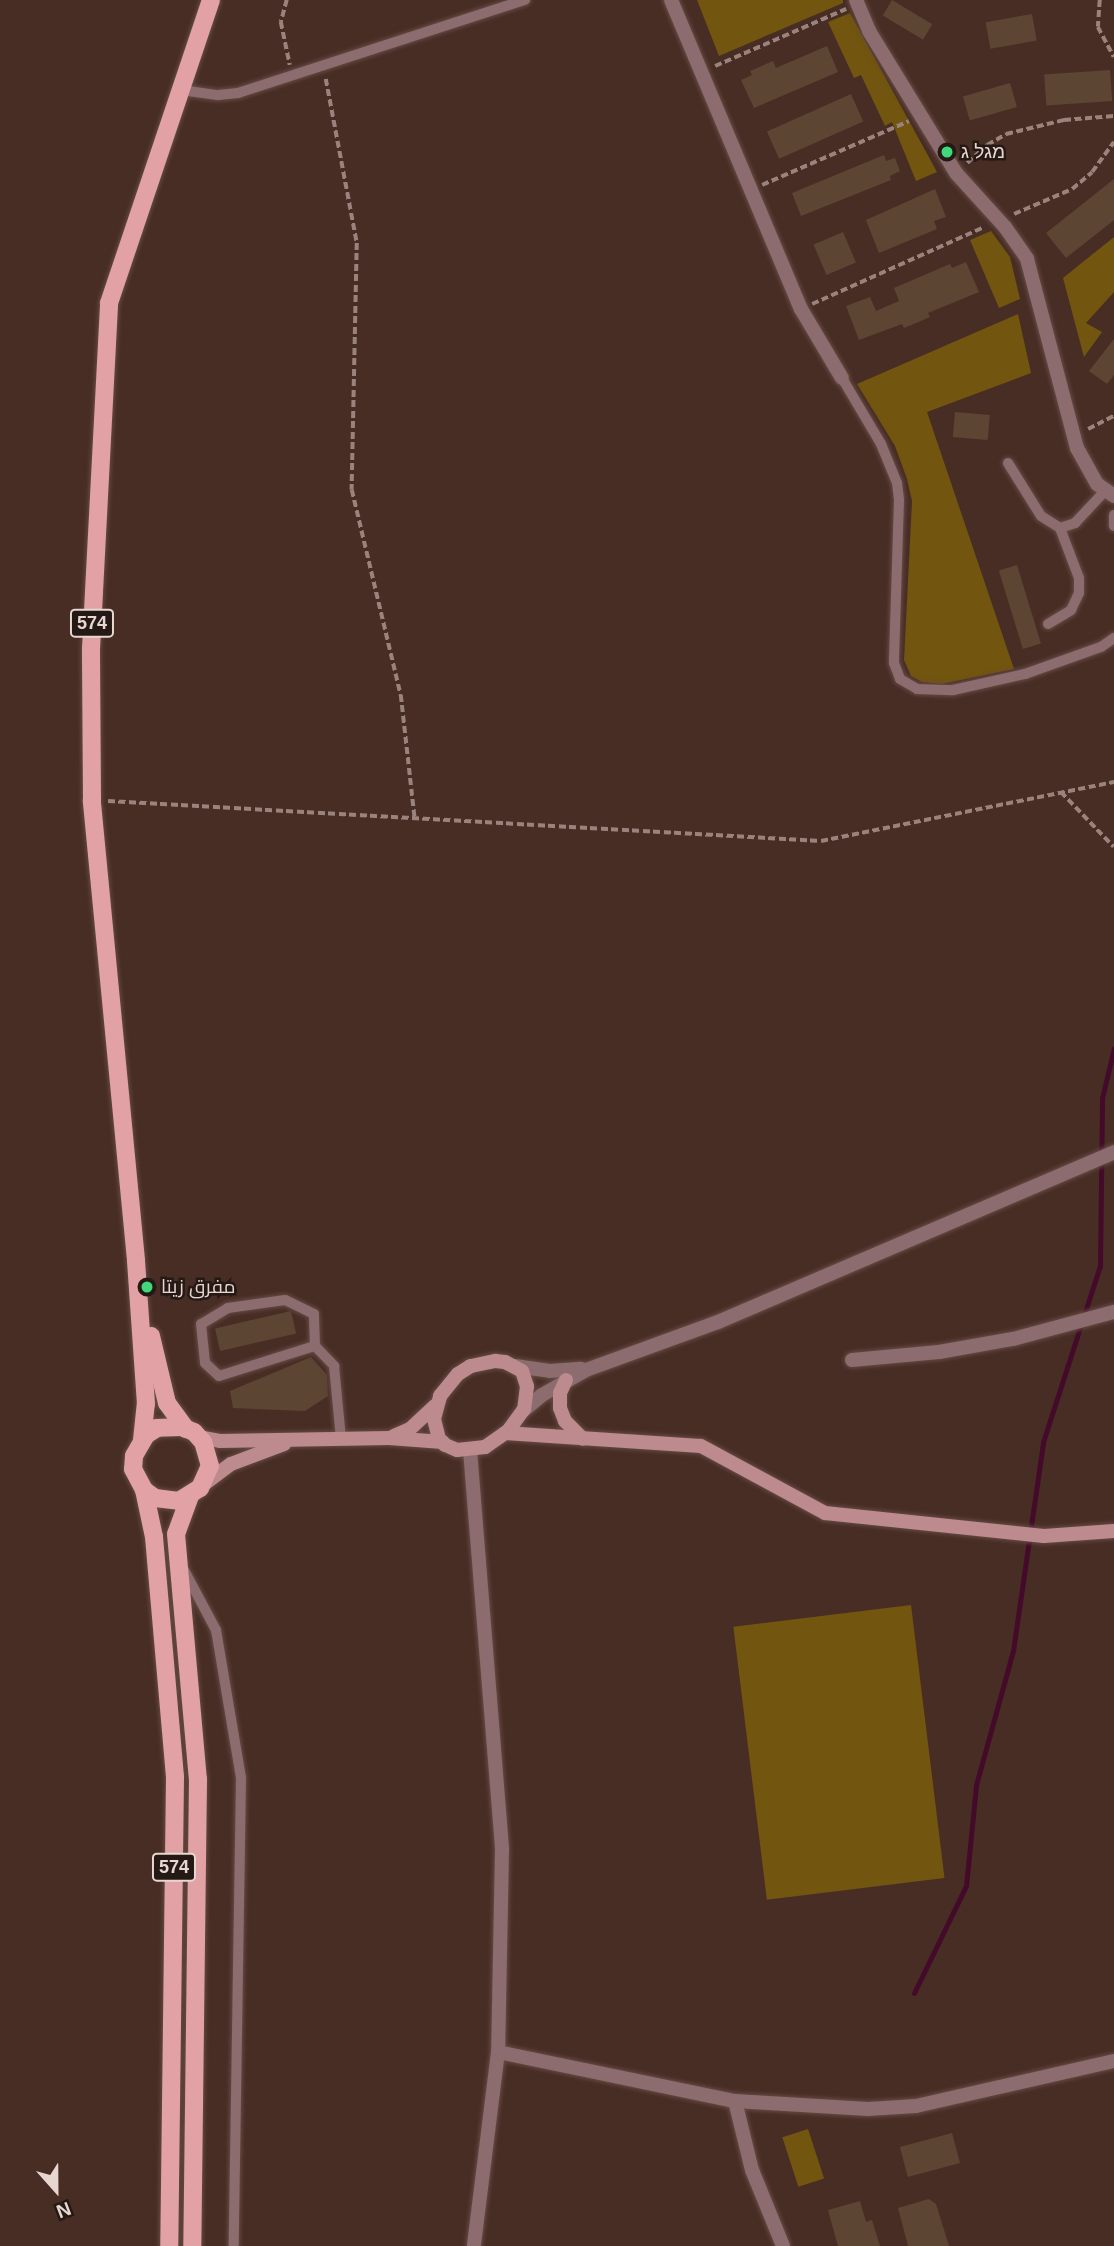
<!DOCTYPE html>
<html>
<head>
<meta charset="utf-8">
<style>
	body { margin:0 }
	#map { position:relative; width:1114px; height:2246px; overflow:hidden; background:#482d25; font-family:Arial,Cairo,"Noto Sans Hebrew",sans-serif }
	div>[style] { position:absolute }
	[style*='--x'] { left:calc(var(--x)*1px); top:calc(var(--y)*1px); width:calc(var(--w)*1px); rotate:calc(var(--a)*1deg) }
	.green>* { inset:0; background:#72550e; transform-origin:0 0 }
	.stream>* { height:5px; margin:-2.5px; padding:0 2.5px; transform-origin:2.5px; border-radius:2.5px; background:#430b29 }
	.building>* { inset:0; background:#5c4533; transform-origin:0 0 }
	.path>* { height:3.5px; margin-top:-1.75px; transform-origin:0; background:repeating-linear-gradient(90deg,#9a837c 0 7px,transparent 0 10.5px) }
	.roads { filter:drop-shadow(0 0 2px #654b44) drop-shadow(0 0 2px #654b44) }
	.lane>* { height:10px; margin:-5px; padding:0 5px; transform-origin:5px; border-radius:5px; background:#8c6c6e }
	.street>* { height:14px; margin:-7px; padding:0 7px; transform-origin:7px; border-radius:7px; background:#8c6c6e }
	.secondary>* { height:14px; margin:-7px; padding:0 7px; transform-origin:7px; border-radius:7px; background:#bd8b8d }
	.primary>* { height:18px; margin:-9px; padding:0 9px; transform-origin:9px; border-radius:9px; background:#e2a2a5 }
	.dots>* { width:19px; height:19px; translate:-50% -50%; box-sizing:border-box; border:4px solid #251915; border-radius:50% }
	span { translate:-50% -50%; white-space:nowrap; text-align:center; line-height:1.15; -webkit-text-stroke:5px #251915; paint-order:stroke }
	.shield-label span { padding:2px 5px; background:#251915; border:2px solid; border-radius:5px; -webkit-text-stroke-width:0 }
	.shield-label { font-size:18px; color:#e8d6d0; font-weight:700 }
	.poi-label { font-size:19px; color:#e8d6d0 }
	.left { translate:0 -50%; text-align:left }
	.north { position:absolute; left:21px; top:2155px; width:70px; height:70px; -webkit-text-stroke:5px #251915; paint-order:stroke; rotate:159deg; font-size:19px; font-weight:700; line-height:28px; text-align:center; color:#e8d6d0 }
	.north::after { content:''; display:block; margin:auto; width:24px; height:32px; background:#e8d6d0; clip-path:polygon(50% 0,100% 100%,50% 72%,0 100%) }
</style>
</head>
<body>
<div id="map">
	<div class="green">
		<i style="clip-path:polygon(697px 0,843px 0,843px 3px,719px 56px)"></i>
		<i style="clip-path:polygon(850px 13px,937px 172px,916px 181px,892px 122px,885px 126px,861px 75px,854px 78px,828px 22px)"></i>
		<i style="clip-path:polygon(991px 231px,1010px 257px,1020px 299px,999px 308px,970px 240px)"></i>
		<i style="clip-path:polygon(1114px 237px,1114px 292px,1086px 323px,1102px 332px,1084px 357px,1063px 278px)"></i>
		<i style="clip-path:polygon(1018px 314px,1031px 373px,927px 412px,1014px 669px,941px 684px,922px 682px,911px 676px,904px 660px,912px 501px,907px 479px,895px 446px,857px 384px)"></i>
		<i style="left:911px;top:1605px;width:275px;height:179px;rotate:83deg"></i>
		<i style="left:808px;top:2129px;width:52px;height:27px;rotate:72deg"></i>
	</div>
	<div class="stream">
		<i style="--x:914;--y:1993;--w:119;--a:-64.1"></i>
		<i style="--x:966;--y:1886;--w:101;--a:-84.3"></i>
		<i style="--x:976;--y:1785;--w:139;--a:-74.6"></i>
		<i style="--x:1013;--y:1651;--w:211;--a:-81.8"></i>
		<i style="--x:1043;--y:1442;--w:185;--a:-72.1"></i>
		<i style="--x:1100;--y:1266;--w:168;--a:-89.3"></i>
		<i style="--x:1102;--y:1098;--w:51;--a:-76.5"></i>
	</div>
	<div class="building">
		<i style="left:892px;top:0;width:47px;height:18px;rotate:31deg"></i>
		<i style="left:1032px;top:14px;width:27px;height:47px;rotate:80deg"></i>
		<i style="clip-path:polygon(827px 46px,838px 72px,754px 108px,741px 80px,752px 75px,750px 71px,773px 61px,776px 68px)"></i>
		<i style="left:1110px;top:70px;width:31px;height:66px;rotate:86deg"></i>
		<i style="left:1010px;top:83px;width:25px;height:49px;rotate:74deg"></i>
		<i style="left:851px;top:94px;width:30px;height:92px;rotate:66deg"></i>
		<i style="clip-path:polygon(884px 155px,886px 161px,895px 158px,900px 171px,890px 176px,891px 180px,801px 216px,792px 193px)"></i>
		<i style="clip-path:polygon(1114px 179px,1114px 220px,1066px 258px,1046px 233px)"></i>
		<i style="clip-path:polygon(935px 189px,946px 217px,934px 221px,937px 229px,879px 253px,866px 220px)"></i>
		<i style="left:843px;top:232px;width:33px;height:32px;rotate:67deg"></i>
		<i style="clip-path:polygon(966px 262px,979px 292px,928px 313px,930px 317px,904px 328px,902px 324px,859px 340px,846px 306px,870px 297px,876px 311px,899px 301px,894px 288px,950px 264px,952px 268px)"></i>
		<i style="clip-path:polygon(1114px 339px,1114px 375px,1107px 384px,1089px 371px)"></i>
		<i style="left:955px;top:412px;width:35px;height:25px;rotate:5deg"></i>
		<i style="left:1017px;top:565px;width:82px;height:19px;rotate:73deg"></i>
		<i style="left:291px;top:1311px;width:23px;height:78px;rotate:77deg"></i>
		<i style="clip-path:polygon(311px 1357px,327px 1375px,328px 1396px,305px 1411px,233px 1408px,230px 1391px)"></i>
		<i style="left:952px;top:2133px;width:31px;height:54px;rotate:75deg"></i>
		<i style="clip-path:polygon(929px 2199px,936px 2204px,949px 2246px,908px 2246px,898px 2208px)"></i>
		<i style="clip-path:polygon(860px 2201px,866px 2222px,872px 2220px,880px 2246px,838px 2246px,828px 2210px)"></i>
	</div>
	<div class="path">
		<i style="--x:287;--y:0;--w:23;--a:105"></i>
		<i style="--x:281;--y:22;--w:44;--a:78.2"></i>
		<i style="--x:1100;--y:0;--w:27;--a:94"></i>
		<i style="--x:1098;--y:27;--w:34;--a:62"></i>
		<i style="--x:715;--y:66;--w:143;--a:-23.5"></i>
		<i style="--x:326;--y:79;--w:167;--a:79.3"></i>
		<i style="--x:357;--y:243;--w:247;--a:91.2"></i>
		<i style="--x:352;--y:490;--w:211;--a:76.6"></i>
		<i style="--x:401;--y:695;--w:125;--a:83.6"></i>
		<i style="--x:967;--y:163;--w:27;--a:-42"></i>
		<i style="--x:987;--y:145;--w:22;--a:-30"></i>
		<i style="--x:1006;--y:134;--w:60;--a:-13.6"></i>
		<i style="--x:1064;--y:120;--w:50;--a:-4.6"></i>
		<i style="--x:762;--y:185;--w:160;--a:-23.5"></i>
		<i style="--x:1014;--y:214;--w:63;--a:-23.3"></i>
		<i style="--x:1072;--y:189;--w:26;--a:-40"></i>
		<i style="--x:1092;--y:172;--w:37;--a:-54"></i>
		<i style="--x:812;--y:304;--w:188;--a:-24.1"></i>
		<i style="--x:1088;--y:429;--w:29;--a:-27"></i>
		<i style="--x:1061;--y:792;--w:76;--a:46.1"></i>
		<i style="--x:108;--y:801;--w:714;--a:3.21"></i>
		<i style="--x:821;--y:841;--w:299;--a:-11.4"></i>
	</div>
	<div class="roads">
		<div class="lane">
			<i style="--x:181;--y:90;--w:37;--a:8"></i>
			<i style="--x:218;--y:95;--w:20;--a:-6"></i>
			<i style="--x:238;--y:93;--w:302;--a:-18"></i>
			<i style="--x:842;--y:378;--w:77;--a:59.4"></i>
			<i style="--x:881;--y:444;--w:42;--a:67.7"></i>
			<i style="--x:897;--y:483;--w:17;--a:83"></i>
			<i style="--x:899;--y:500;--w:163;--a:91.8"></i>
			<i style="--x:894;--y:663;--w:17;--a:69"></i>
			<i style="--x:900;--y:679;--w:20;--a:30"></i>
			<i style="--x:917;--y:689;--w:36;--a:2"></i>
			<i style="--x:953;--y:690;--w:74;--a:-12.5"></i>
			<i style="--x:1025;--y:674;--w:81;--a:-19.6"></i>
			<i style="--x:1101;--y:647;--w:16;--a:-35"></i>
			<i style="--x:1008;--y:463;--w:62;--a:58.1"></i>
			<i style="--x:1041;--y:516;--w:22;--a:32"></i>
			<i style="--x:1060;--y:528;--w:16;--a:-18"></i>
			<i style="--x:1075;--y:523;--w:45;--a:-46.8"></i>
			<i style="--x:1114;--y:515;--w:11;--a:90"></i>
			<i style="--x:1048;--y:624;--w:27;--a:-31"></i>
			<i style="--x:1071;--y:610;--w:19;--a:-65"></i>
			<i style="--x:1079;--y:593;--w:15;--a:-90"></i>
			<i style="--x:1079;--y:578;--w:53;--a:-110.8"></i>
			<i style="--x:315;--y:1346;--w:32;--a:-92"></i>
			<i style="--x:314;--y:1314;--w:32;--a:-154"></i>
			<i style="--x:285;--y:1300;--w:58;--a:172"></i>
			<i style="--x:228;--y:1308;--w:31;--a:149"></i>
			<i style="--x:201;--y:1324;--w:39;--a:84"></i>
			<i style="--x:205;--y:1363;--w:19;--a:43"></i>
			<i style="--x:219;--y:1376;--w:101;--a:-17.4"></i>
			<i style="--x:315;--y:1346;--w:28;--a:46"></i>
			<i style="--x:334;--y:1366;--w:73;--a:84.5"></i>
			<i style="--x:183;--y:1568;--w:70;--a:62"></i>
			<i style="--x:216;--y:1630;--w:150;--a:80.4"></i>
			<i style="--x:241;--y:1778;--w:468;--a:90.9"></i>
		</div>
		<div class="street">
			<i style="--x:671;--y:0;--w:335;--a:67.2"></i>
			<i style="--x:801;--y:309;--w:80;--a:59.3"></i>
			<i style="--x:856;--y:0;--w:34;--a:67"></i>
			<i style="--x:869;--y:31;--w:167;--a:58.5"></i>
			<i style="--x:956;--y:173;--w:73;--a:47.8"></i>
			<i style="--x:1005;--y:227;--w:39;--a:55"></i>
			<i style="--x:1027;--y:259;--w:196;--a:75.2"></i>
			<i style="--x:1077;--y:448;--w:41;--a:60.9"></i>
			<i style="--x:1097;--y:484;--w:21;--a:35"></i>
			<i style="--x:852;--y:1360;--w:87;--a:-5.3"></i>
			<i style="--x:939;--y:1352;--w:75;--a:-10"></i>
			<i style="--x:1013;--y:1339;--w:105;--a:-15"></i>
			<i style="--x:515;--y:1366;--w:35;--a:8"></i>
			<i style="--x:550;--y:1371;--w:31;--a:-4"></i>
			<i style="--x:523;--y:1411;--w:25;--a:-40"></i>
			<i style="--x:542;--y:1395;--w:51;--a:-29.6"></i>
			<i style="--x:586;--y:1370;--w:140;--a:-20"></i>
			<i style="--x:718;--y:1322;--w:431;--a:-23.2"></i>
			<i style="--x:470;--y:1450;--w:401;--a:85.4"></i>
			<i style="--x:502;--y:1850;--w:202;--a:91.1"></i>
			<i style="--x:498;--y:2052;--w:195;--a:97.1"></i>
			<i style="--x:498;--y:2052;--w:242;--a:11.7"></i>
			<i style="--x:735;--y:2101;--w:133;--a:3.4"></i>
			<i style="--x:868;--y:2109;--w:48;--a:-3.6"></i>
			<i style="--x:916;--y:2106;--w:203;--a:-12.8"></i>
			<i style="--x:735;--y:2101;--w:71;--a:76.2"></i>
			<i style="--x:752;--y:2170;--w:82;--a:67.8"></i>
		</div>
		<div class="secondary">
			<i style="--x:495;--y:1361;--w:10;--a:6"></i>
			<i style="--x:505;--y:1362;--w:19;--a:28"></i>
			<i style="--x:522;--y:1371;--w:16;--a:72"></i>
			<i style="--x:527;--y:1386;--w:23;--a:97"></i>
			<i style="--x:524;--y:1409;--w:27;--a:126"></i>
			<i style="--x:508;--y:1431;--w:28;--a:145"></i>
			<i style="--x:485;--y:1447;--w:28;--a:174"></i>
			<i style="--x:457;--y:1450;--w:13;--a:-157"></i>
			<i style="--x:445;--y:1445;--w:8;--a:-135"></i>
			<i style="--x:439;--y:1439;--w:21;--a:-104"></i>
			<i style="--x:434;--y:1419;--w:24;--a:-75"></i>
			<i style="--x:440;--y:1396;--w:28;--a:-51"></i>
			<i style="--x:458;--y:1374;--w:15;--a:-32"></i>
			<i style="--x:471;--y:1366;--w:25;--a:-12"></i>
			<i style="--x:566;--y:1380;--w:14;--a:115"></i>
			<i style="--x:560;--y:1393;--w:15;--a:90"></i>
			<i style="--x:560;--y:1408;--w:14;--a:69"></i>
			<i style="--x:565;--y:1421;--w:25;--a:45"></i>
			<i style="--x:505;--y:1433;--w:196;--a:3.8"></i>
			<i style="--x:701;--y:1446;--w:141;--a:28.4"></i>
			<i style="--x:825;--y:1513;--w:220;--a:6"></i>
			<i style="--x:1044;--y:1536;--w:70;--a:-4.1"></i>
			<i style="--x:394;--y:1436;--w:17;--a:-24"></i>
			<i style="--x:410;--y:1429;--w:34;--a:-43"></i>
			<i style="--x:198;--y:1437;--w:22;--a:10"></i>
			<i style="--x:220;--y:1441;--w:169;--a:-1"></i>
			<i style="--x:389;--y:1438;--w:54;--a:4.2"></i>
			<i style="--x:203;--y:1485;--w:35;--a:-37"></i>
			<i style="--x:231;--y:1464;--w:57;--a:-20.7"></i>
		</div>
		<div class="primary">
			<i style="--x:151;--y:1336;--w:69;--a:76.6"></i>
			<i style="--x:167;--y:1403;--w:32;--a:54"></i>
			<i style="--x:142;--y:1440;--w:36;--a:-84"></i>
			<i style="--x:146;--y:1404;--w:144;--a:-94"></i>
			<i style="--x:136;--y:1260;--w:462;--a:-95.5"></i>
			<i style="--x:92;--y:800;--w:151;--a:-90.4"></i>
			<i style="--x:91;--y:649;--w:346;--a:-87"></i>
			<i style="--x:109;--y:303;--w:320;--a:-71.4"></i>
			<i style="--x:144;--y:1490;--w:14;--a:36"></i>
			<i style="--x:155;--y:1498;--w:24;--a:7"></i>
			<i style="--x:179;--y:1501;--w:25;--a:-32"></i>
			<i style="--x:200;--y:1488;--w:24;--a:-66"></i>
			<i style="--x:210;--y:1466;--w:25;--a:-106"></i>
			<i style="--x:203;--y:1442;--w:13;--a:-132"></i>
			<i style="--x:194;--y:1432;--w:13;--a:-157"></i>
			<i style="--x:182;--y:1427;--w:25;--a:178"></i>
			<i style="--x:157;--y:1428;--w:13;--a:148"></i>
			<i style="--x:146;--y:1435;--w:24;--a:120"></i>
			<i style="--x:134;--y:1456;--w:13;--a:94"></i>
			<i style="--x:133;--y:1469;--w:24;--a:62"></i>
			<i style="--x:144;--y:1490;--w:48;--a:78"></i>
			<i style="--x:154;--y:1537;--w:241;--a:85"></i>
			<i style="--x:175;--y:1777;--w:469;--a:90.7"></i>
			<i style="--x:190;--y:1496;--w:40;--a:110.2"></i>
			<i style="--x:176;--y:1534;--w:246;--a:84.9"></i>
			<i style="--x:198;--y:1779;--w:467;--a:90.7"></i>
		</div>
	</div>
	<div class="dots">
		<i style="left:947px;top:152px;background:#42d77b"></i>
		<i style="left:147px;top:1287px;background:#42d77b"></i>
	</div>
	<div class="shield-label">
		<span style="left:92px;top:623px">574</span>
		<span style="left:174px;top:1867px">574</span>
	</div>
	<div class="poi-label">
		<span class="left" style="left:961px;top:152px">מגל ג</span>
		<span class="left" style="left:161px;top:1287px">مفرق زيتا</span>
	</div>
	<div class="north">N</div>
</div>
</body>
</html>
